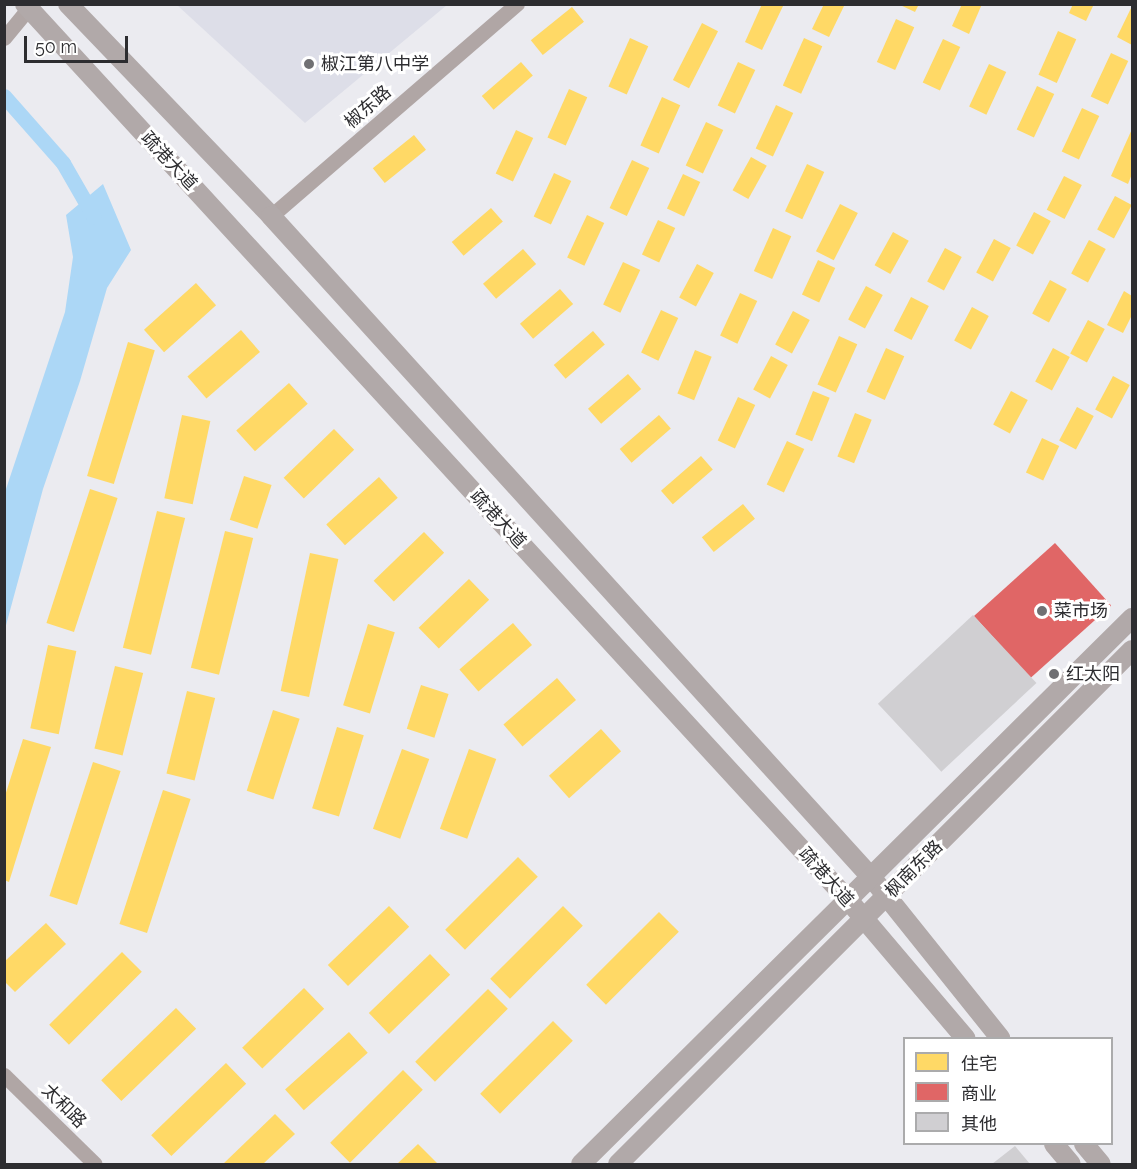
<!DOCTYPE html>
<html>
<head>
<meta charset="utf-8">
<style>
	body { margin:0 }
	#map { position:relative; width:1137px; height:1169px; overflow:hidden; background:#ebebf0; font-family:Raleway,"Noto Sans SC",sans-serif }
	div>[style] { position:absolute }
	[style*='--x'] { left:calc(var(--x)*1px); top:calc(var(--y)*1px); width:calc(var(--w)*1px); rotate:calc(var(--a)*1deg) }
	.built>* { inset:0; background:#dddee8 }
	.water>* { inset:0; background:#acd7f6 }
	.homes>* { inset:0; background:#ffd966; transform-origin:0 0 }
	.shops>* { inset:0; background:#e06666; transform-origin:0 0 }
	.canal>* { height:15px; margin:-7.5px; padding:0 7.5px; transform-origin:7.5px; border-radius:7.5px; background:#acd7f6 }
	.building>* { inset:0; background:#d0cfd2; transform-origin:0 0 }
	.minor>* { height:15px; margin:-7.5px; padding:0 7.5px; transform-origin:7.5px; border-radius:7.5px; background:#b0a6a5 }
	.major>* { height:20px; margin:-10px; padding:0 10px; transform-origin:10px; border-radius:10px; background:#b1a9a9 }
	.dots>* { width:16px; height:16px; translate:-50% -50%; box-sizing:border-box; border:3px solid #fff; border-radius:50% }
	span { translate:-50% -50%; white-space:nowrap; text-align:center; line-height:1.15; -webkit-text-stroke:6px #fff; paint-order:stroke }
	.poi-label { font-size:18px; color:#2d2d30 }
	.left { translate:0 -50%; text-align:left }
	.street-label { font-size:18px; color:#2d2d30 }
	.frame { position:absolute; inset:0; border:6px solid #2d2d30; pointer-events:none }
	.legend { position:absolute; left:903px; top:1037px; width:210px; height:108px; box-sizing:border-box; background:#fff; border:2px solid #ababac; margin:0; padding:8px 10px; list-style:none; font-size:18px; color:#2d2d30 }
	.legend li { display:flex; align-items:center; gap:12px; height:30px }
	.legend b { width:30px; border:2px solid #ababac }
	.scale { position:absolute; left:24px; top:36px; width:104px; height:27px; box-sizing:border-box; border:3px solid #2d2d30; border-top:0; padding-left:8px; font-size:18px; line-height:21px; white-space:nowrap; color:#2d2d30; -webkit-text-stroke:4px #fff; paint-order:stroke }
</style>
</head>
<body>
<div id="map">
	<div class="built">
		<i style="clip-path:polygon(177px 5px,447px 5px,305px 123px)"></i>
	</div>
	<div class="water">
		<i style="clip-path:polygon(103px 184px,131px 250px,107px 288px,80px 381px,43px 489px,5px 629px,5px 492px,65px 312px,73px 257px,66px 215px)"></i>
	</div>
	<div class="homes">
		<i style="clip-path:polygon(762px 4px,784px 4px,762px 50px,745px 42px)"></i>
		<i style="clip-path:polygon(824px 4px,845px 4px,829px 37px,812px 29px)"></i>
		<i style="clip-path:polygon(898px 4px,919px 4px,915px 12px)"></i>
		<i style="clip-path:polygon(962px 4px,982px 4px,969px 34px,952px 26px)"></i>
		<i style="clip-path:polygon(1073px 4px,1094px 4px,1086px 21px,1069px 13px)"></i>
		<i style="clip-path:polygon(1132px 6px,1132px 45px,1117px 37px)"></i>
		<i style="left:572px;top:7px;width:19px;height:53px;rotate:51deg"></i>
		<i style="left:896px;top:19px;width:20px;height:47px;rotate:24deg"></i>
		<i style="left:702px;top:23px;width:18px;height:64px;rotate:27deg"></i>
		<i style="left:1058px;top:31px;width:20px;height:48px;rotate:24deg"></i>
		<i style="left:630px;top:38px;width:20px;height:53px;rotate:24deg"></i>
		<i style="left:804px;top:38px;width:20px;height:52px;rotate:24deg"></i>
		<i style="left:943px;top:39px;width:19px;height:48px;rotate:25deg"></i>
		<i style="left:1111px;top:53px;width:19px;height:48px;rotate:25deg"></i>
		<i style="left:521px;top:62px;width:18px;height:52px;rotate:49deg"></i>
		<i style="left:738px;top:62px;width:19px;height:48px;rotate:25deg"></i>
		<i style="left:989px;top:64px;width:19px;height:47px;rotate:25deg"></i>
		<i style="left:1037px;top:86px;width:19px;height:48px;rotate:25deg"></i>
		<i style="left:569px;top:89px;width:20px;height:53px;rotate:24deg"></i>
		<i style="left:662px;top:97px;width:20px;height:53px;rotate:24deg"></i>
		<i style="left:776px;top:105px;width:19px;height:48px;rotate:25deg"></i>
		<i style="left:1082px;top:108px;width:19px;height:48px;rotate:25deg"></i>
		<i style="left:706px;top:122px;width:19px;height:48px;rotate:25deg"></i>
		<i style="clip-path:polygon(1132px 129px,1132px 174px,1128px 184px,1111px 176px)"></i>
		<i style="left:516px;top:130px;width:19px;height:48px;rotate:25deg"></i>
		<i style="left:414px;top:135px;width:19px;height:53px;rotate:51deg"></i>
		<i style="left:751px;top:157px;width:18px;height:38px;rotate:29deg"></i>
		<i style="left:632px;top:160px;width:19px;height:53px;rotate:25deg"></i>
		<i style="left:807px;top:164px;width:19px;height:52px;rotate:25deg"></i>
		<i style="left:554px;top:173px;width:19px;height:48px;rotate:25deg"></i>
		<i style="left:683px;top:174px;width:19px;height:38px;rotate:25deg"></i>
		<i style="left:1064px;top:176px;width:20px;height:38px;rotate:27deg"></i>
		<i style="left:1115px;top:196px;width:19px;height:38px;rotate:28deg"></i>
		<i style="left:840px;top:204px;width:20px;height:53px;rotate:27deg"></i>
		<i style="left:491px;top:208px;width:18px;height:52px;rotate:49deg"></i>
		<i style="left:1034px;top:212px;width:19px;height:38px;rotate:28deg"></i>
		<i style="left:587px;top:215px;width:19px;height:47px;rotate:25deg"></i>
		<i style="left:658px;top:220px;width:19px;height:38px;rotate:25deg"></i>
		<i style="left:773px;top:228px;width:20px;height:47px;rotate:24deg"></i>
		<i style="left:893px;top:232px;width:18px;height:38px;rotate:29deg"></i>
		<i style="left:994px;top:239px;width:19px;height:38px;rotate:28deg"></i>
		<i style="left:1089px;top:240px;width:19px;height:38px;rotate:28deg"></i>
		<i style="left:945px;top:248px;width:19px;height:38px;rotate:28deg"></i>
		<i style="left:523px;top:249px;width:20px;height:53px;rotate:49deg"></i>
		<i style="left:818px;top:260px;width:19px;height:38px;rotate:25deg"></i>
		<i style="left:623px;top:262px;width:19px;height:47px;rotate:25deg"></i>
		<i style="left:697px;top:264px;width:19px;height:38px;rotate:28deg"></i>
		<i style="left:1050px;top:280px;width:19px;height:38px;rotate:28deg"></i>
		<i style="left:196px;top:283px;width:30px;height:70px;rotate:48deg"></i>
		<i style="left:866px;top:286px;width:19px;height:38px;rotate:28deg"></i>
		<i style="left:560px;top:289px;width:20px;height:53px;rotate:49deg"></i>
		<i style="clip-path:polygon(1124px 291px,1132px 296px,1132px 315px,1123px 333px,1107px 325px)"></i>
		<i style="left:740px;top:293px;width:19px;height:47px;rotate:25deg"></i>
		<i style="left:911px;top:297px;width:20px;height:38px;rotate:27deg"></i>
		<i style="left:972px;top:307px;width:19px;height:38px;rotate:28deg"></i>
		<i style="left:661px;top:310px;width:19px;height:47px;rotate:25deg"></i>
		<i style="left:793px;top:311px;width:19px;height:38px;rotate:28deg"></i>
		<i style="left:1088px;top:320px;width:19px;height:38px;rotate:28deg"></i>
		<i style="left:241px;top:330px;width:29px;height:71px;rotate:49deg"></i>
		<i style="left:593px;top:331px;width:18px;height:52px;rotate:49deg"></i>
		<i style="left:839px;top:336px;width:20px;height:53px;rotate:24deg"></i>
		<i style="left:128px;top:342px;width:28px;height:140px;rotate:17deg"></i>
		<i style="left:886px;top:348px;width:20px;height:48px;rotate:24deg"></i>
		<i style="left:1053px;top:348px;width:19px;height:38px;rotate:28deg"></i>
		<i style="left:695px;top:350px;width:18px;height:47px;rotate:22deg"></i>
		<i style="left:771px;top:356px;width:19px;height:38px;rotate:28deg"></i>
		<i style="left:628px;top:374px;width:20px;height:53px;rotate:49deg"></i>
		<i style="left:1113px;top:376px;width:19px;height:38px;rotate:28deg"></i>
		<i style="left:289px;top:383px;width:28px;height:71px;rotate:48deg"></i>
		<i style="left:813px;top:391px;width:18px;height:47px;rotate:22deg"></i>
		<i style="left:1011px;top:391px;width:19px;height:38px;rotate:28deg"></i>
		<i style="left:738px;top:397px;width:19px;height:48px;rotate:25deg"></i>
		<i style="left:1077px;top:407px;width:19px;height:38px;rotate:28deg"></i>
		<i style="left:855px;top:413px;width:18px;height:47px;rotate:22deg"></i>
		<i style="left:182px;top:415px;width:29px;height:85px;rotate:12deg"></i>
		<i style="left:659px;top:415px;width:18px;height:52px;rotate:49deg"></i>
		<i style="left:334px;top:429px;width:29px;height:70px;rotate:46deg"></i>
		<i style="left:1042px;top:438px;width:19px;height:38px;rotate:25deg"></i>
		<i style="left:787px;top:441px;width:19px;height:48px;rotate:25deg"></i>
		<i style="left:701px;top:456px;width:18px;height:53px;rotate:49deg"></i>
		<i style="left:244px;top:476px;width:29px;height:46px;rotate:18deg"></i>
		<i style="left:379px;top:477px;width:28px;height:71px;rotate:48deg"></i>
		<i style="left:90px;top:489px;width:29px;height:141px;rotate:18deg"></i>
		<i style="left:743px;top:504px;width:19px;height:53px;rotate:51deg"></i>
		<i style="left:157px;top:511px;width:29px;height:141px;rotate:14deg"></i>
		<i style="left:225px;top:531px;width:29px;height:141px;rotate:14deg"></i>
		<i style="left:424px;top:532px;width:29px;height:70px;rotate:46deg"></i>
		<i style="left:310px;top:553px;width:29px;height:141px;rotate:12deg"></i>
		<i style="left:469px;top:579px;width:29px;height:70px;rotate:46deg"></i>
		<i style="left:513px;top:623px;width:29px;height:71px;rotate:49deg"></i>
		<i style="left:368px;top:624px;width:28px;height:85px;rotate:17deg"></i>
		<i style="left:48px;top:645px;width:29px;height:85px;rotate:12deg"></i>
		<i style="left:115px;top:666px;width:29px;height:85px;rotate:14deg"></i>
		<i style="left:557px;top:678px;width:29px;height:71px;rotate:49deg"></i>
		<i style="left:421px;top:685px;width:29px;height:46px;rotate:18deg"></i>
		<i style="left:187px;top:691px;width:29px;height:85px;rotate:14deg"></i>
		<i style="left:273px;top:710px;width:28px;height:85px;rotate:18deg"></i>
		<i style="left:337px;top:727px;width:28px;height:85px;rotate:17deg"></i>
		<i style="left:601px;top:729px;width:30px;height:70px;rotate:48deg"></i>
		<i style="clip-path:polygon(23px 739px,51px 747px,9px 882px,4px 880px,4px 799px)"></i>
		<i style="left:402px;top:749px;width:29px;height:85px;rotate:20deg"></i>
		<i style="left:469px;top:749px;width:29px;height:85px;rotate:20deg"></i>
		<i style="left:93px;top:762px;width:29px;height:141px;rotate:18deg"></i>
		<i style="left:163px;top:790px;width:29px;height:141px;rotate:18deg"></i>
		<i style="left:518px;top:857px;width:28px;height:103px;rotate:45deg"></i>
		<i style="left:389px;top:906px;width:29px;height:85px;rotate:46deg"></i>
		<i style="left:563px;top:906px;width:28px;height:103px;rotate:45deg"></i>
		<i style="left:659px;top:912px;width:28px;height:103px;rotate:45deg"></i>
		<i style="clip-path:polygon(46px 923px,66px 944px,15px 992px,4px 981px,4px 962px)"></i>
		<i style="left:122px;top:952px;width:28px;height:103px;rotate:45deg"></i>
		<i style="left:430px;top:954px;width:29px;height:85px;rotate:46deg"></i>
		<i style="left:304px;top:988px;width:29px;height:86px;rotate:46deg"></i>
		<i style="left:488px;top:989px;width:28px;height:103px;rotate:45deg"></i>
		<i style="left:176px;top:1008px;width:29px;height:104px;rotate:46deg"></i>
		<i style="left:553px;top:1021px;width:28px;height:103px;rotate:45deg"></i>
		<i style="left:349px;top:1032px;width:28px;height:86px;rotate:48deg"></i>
		<i style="left:226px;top:1063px;width:29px;height:104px;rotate:46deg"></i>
		<i style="left:403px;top:1070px;width:28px;height:103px;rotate:45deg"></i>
		<i style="clip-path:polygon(275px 1114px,295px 1134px,263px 1164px,223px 1164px)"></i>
		<i style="clip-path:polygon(418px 1144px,438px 1164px,397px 1164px)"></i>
	</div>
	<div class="shops">
		<i style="left:1055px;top:543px;width:84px;height:109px;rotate:48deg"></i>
	</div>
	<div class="canal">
		<i style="--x:4;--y:96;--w:89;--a:48.6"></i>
		<i style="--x:63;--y:163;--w:62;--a:60.1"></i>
	</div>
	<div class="building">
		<i style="left:973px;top:615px;width:93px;height:130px;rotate:47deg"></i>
		<i style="clip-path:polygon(1015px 1146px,1030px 1164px,992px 1164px)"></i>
	</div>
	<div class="minor">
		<i style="--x:4;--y:38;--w:44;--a:-50.5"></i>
		<i style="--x:271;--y:216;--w:325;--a:-40.8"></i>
		<i style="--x:4;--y:1075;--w:127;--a:44.4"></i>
	</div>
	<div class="major">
		<i style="--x:25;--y:4;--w:1218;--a:47.43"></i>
		<i style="--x:849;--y:901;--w:180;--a:49.7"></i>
		<i style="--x:68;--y:4;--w:294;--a:46.2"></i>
		<i style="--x:271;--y:216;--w:894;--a:47.77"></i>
		<i style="--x:872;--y:878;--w:205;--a:51.3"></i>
		<i style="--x:1054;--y:1144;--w:26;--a:50"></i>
		<i style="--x:1084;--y:1144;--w:26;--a:50"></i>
		<i style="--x:581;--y:1164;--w:776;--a:-44.74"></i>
		<i style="--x:618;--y:1164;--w:727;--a:-45"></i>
	</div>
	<div class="dots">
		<i style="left:309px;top:64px;background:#707073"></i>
		<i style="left:1042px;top:611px;background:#707073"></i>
		<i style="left:1054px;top:674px;background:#707073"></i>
	</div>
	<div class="poi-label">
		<span class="left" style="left:321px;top:64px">椒江第八中学</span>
		<span class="left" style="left:1054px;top:611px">菜市场</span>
		<span class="left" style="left:1066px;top:674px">红太阳</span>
	</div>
	<div class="street-label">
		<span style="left:368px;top:107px;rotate:-41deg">椒东路</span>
		<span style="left:169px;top:161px;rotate:47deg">疏港大道</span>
		<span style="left:498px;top:519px;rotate:47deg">疏港大道</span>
		<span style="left:914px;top:869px;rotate:-45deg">枫南东路</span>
		<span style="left:826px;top:877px;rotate:48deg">疏港大道</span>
		<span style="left:64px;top:1106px;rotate:45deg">太和路</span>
	</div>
	<div class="frame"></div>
	<ul class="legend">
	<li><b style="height:16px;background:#ffd966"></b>住宅</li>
	<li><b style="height:16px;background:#e06666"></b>商业</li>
	<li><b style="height:16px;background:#d0cfd2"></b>其他</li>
	</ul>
	<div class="scale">50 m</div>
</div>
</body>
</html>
